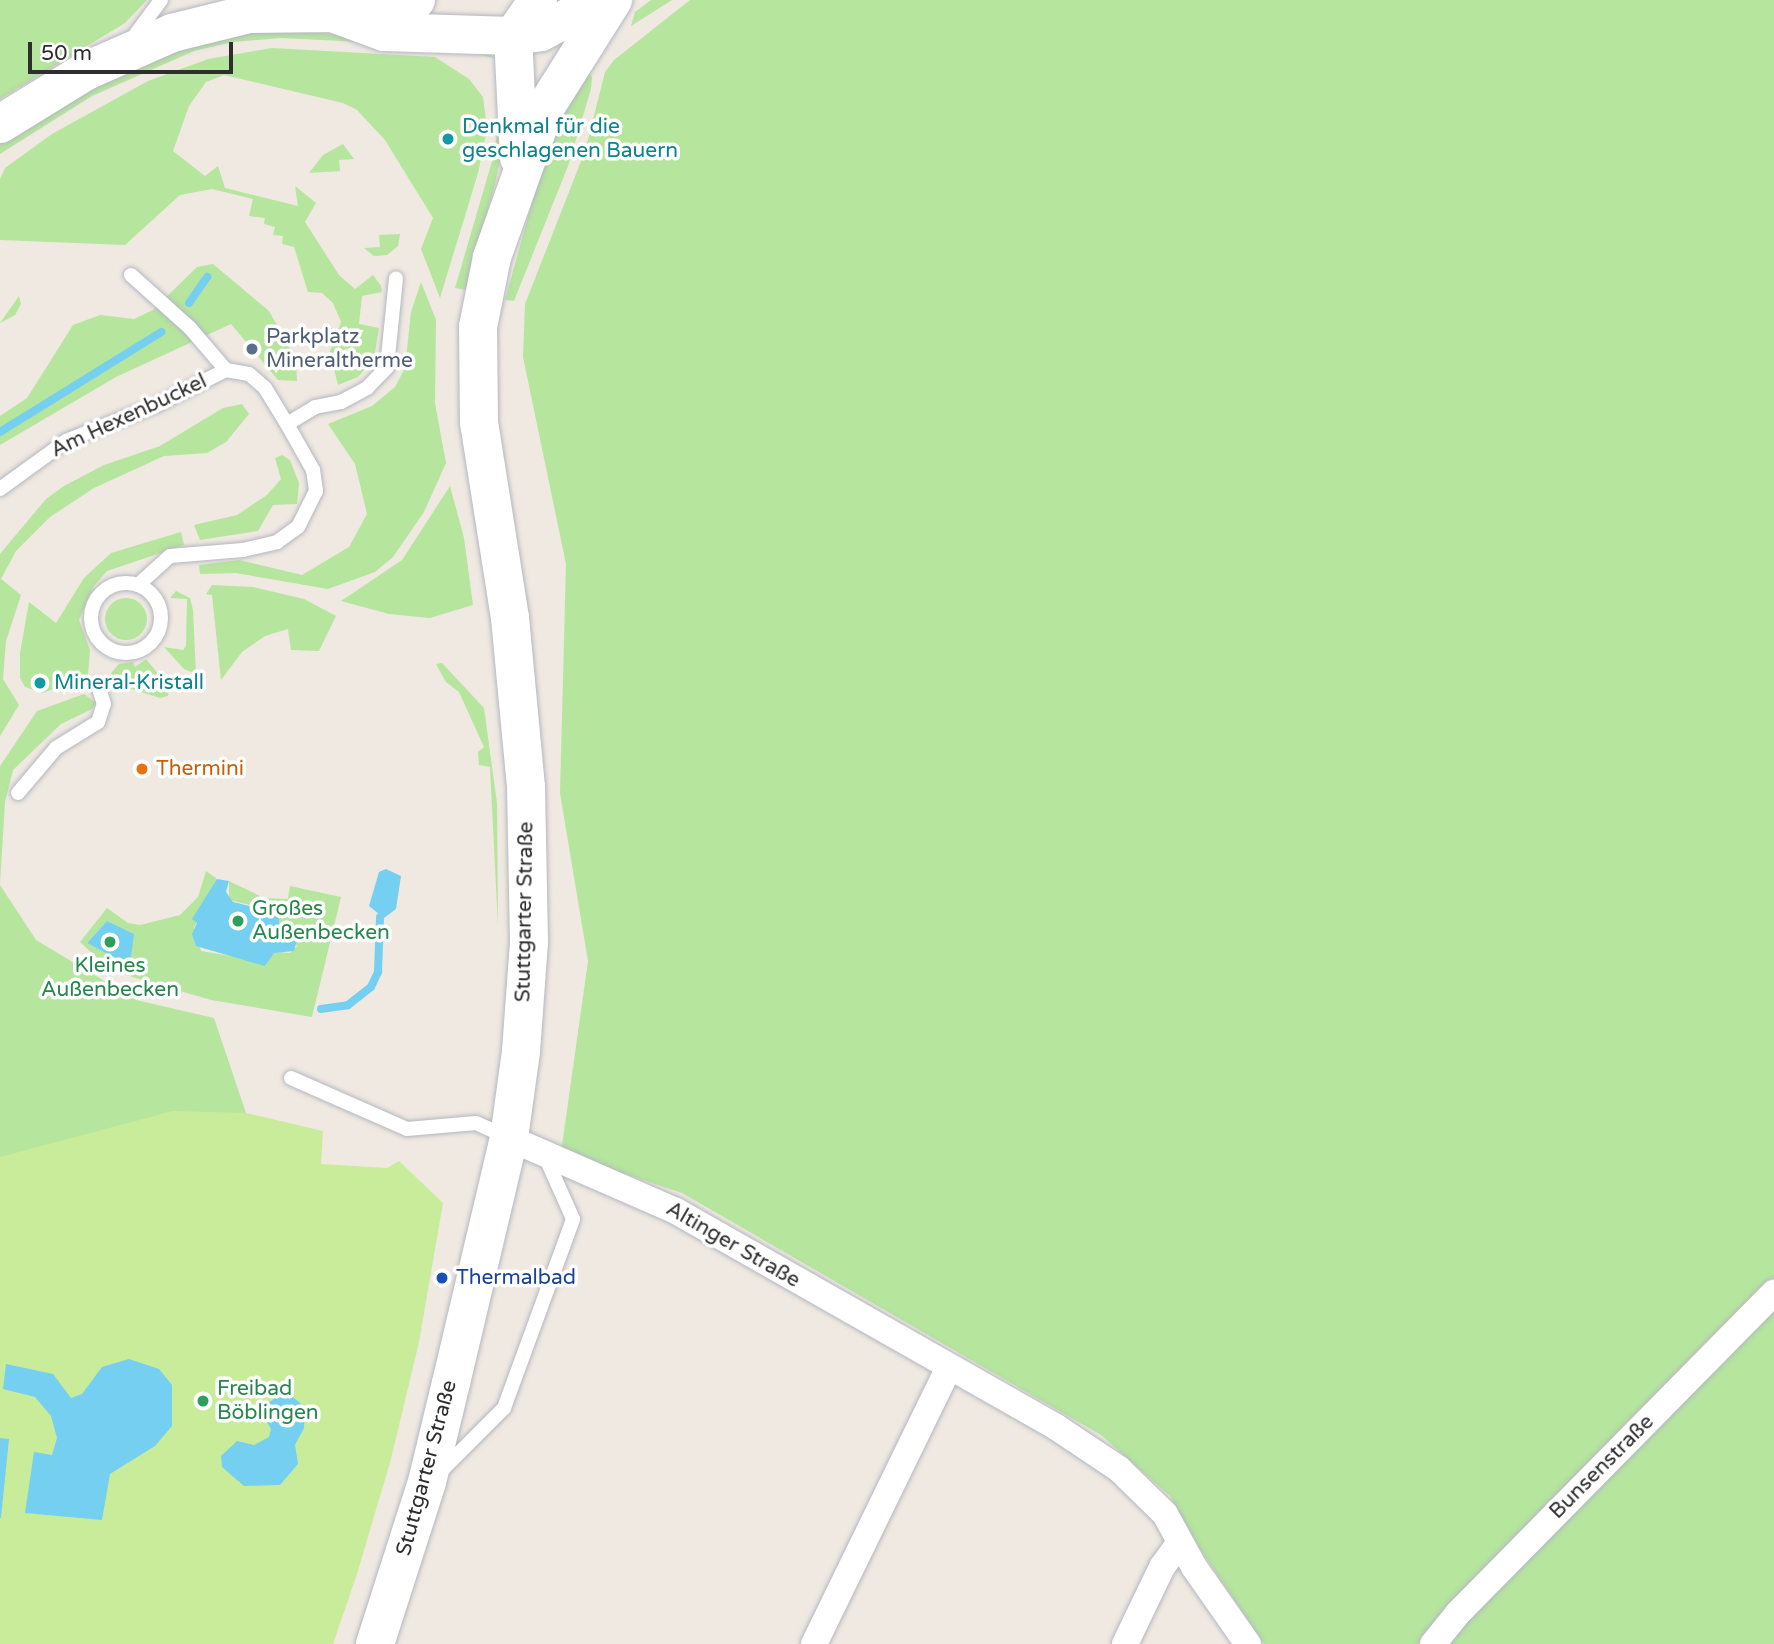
<!DOCTYPE html>
<html>
<head>
<meta charset="utf-8">
<style>
	body { margin:0 }
	#map { position:relative; width:1774px; height:1644px; overflow:hidden; background:#efe9e1; font-family:"Varela Round",sans-serif }
	div>[style] { position:absolute }
	[style*='--x'] { left:calc(var(--x)*1px); top:calc(var(--y)*1px); width:calc(var(--w)*1px); rotate:calc(var(--a)*1deg) }
	.green>* { inset:0; background:#b6e59e }
	.round { border-radius:50% }
	.pitch>* { inset:0; background:#c9ec9a }
	.water>* { inset:0; background:#75cff0 }
	.stream>* { height:8px; margin:-4px; padding:0 4px; transform-origin:4px; border-radius:4px; background:#75cff0 }
	.roads { filter:drop-shadow(0 0 2px #b4b7c1) drop-shadow(0 0 2px #b4b7c1) }
	.lane>* { height:14px; margin:-7px; padding:0 7px; transform-origin:7px; border-radius:7px; background:#fff }
	.lane>.ring { margin:-7px; padding:0; box-sizing:content-box; background:none; border:14px solid #fff; border-radius:50% }
	.street>* { height:26px; margin:-13px; padding:0 13px; transform-origin:13px; border-radius:13px; background:#fff }
	.secondary>* { height:38px; margin:-19px; padding:0 19px; transform-origin:19px; border-radius:19px; background:#fff }
	.dots>* { width:19px; height:19px; translate:-50% -50%; box-sizing:border-box; border:4px solid #fff; border-radius:50% }
	span { translate:-50% -50%; white-space:nowrap; text-align:center; line-height:1.15; -webkit-text-stroke:7px #fff; paint-order:stroke }
	.culture-label { font-size:21px; color:#0d838f }
	.left { translate:0 -50%; text-align:left }
	.service-label { font-size:21px; color:#4e5e75 }
	.street-label { font-size:21px; color:#2e2e2e }
	.food-label { font-size:21px; color:#c56008 }
	.leisure-label { font-size:21px; color:#27864d }
	.transit-label { font-size:21px; color:#164399 }
	.scale { position:absolute; left:28px; top:42px; width:205px; height:32px; box-sizing:border-box; border:4px solid #2e2e2e; border-top:0; padding-left:9px; font-size:21px; line-height:24px; white-space:nowrap; color:#2e2e2e; -webkit-text-stroke:5px #fff; paint-order:stroke }
</style>
</head>
<body>
<div id="map">
	<div class="green">
		<i style="clip-path:polygon(0 0,147px 0,125px 23px,0 99px)"></i>
		<i style="clip-path:polygon(651px 0,672px 0,631px 26px,635px 12px)"></i>
		<i style="clip-path:polygon(690px 0,1774px 0,1774px 1644px,1264px 1644px,1200px 1549px,1170px 1496px,1101px 1435px,682px 1193px,561px 1153px,588px 961px,560px 793px,566px 564px,523px 357px,525px 304px,585px 151px,605px 72px,614px 60px)"></i>
		<i style="clip-path:polygon(290px 31px,456px 42px,487px 51px,494px 58px,456px 49px,383px 43px,281px 38px,233px 42px,194px 51px,92px 96px,0 154px,0 144px,90px 88px,187px 47px,255px 32px)"></i>
		<i style="clip-path:polygon(272px 48px,435px 57px,469px 79px,483px 97px,487px 129px,478px 173px,440px 298px,421px 249px,433px 218px,385px 140px,357px 110px,343px 103px,224px 75px,206px 82px,189px 106px,173px 151px,205px 176px,218px 166px,225px 188px,298px 206px,295px 186px,316px 203px,305px 222px,339px 275px,355px 289px,373px 275px,381px 286px,382px 292px,362px 296px,359px 324px,379px 328px,374px 359px,358px 377px,338px 385px,334px 369px,349px 348px,329px 354px,341px 322px,333px 303px,322px 293px,308px 292px,294px 247px,282px 244px,283px 236px,273px 235px,275px 227px,264px 224px,265px 218px,249px 216px,253px 199px,212px 189px,180px 195px,125px 245px,0 240px,0 179px,5px 168px,52px 134px,148px 81px,208px 59px)"></i>
		<i style="clip-path:polygon(586px 69px,592px 77px,591px 89px,568px 166px,514px 301px,505px 300px,556px 116px)"></i>
		<i style="clip-path:polygon(499px 109px,503px 149px,495px 184px,466px 290px,455px 288px,495px 151px)"></i>
		<i style="clip-path:polygon(343px 144px,354px 159px,339px 160px,340px 171px,309px 173px,323px 155px)"></i>
		<i style="clip-path:polygon(400px 234px,398px 246px,387px 255px,374px 256px,364px 248px,380px 247px,379px 235px)"></i>
		<i style="clip-path:polygon(213px 264px,269px 311px,296px 359px,297px 381px,278px 380px,231px 324px,116px 377px,0 445px,0 416px,27px 398px,73px 325px,100px 315px,134px 319px,153px 310px,197px 267px)"></i>
		<i style="clip-path:polygon(421px 282px,436px 320px,435px 403px,446px 463px,424px 512px,393px 557px,375px 572px,328px 589px,236px 573px,200px 574px,199px 565px,239px 560px,302px 575px,349px 547px,367px 514px,355px 464px,328px 424px,372px 406px,395px 387px,405px 368px,411px 312px)"></i>
		<i style="clip-path:polygon(19px 296px,21px 304px,15px 315px,0 323px)"></i>
		<i style="clip-path:polygon(242px 404px,249px 414px,226px 442px,207px 453px,164px 456px,94px 488px,50px 517px,16px 551px,1px 579px,21px 595px,6px 641px,3px 679px,19px 705px,0 736px,0 554px,46px 499px,64px 486px,104px 465px,160px 446px,223px 408px)"></i>
		<i style="clip-path:polygon(282px 455px,290px 460px,299px 483px,297px 504px,273px 505px,258px 531px,200px 540px,194px 525px,237px 515px,267px 495px,281px 479px,275px 458px)"></i>
		<i style="clip-path:polygon(450px 486px,464px 538px,473px 605px,430px 618px,389px 614px,341px 601px,402px 560px)"></i>
		<i style="clip-path:polygon(181px 532px,184px 545px,107px 571px,94px 586px,79px 620px,90px 650px,88px 675px,43px 693px,25px 687px,20px 678px,20px 653px,29px 602px,56px 623px,84px 578px,111px 553px)"></i>
		<i style="clip-path:polygon(212px 585px,253px 587px,304px 599px,336px 616px,319px 651px,291px 650px,288px 629px,265px 636px,242px 652px,221px 680px,212px 595px,206px 594px)"></i>
		<i style="clip-path:polygon(176px 591px,190px 598px,193px 610px,196px 674px,184px 669px,164px 647px,183px 650px,186px 646px,187px 599px,170px 598px)"></i>
		<i class="round" style="left:105px;top:598px;width:42px;height:42px"></i>
		<i style="clip-path:polygon(146px 659px,169px 687px,168px 696px,160px 698px,113px 683px,111px 673px,119px 664px,133px 662px,135px 667px)"></i>
		<i style="clip-path:polygon(442px 663px,484px 708px,497px 803px,498px 927px,490px 767px,479px 765px,478px 752px,484px 747px,459px 692px,446px 682px,436px 664px)"></i>
		<i style="clip-path:polygon(84px 694px,96px 703px,92px 709px,61px 724px,13px 770px,5px 802px,0 884px,0 766px,37px 711px)"></i>
		<i style="clip-path:polygon(evenodd,206px 871px,217px 879px,194px 928px,201px 951px,255px 960px,265px 966px,274px 952px,290px 953px,297px 946px,278px 930px,276px 911px,229px 900px,229px 881px,264px 898px,288px 899px,290px 886px,341px 897px,312px 1017px,211px 1000px,132px 977px,106px 966px,80px 942px,107px 908px,128px 923px,140px 925px,180px 915px,198px 897px,206px 871px,107px 921px,133px 934px,131px 958px,119px 960px,87px 943px,107px 921px)"></i>
		<i style="clip-path:polygon(0 885px,36px 940px,136px 1000px,214px 1018px,246px 1113px,269px 1153px,0 1157px)"></i>
	</div>
	<div class="pitch">
		<i style="clip-path:polygon(173px 1111px,246px 1113px,323px 1131px,321px 1164px,387px 1168px,399px 1161px,443px 1203px,419px 1342px,391px 1459px,357px 1574px,333px 1644px,0 1644px,0 1157px)"></i>
	</div>
	<div class="water">
		<i style="clip-path:polygon(386px 869px,401px 876px,396px 909px,384px 918px,369px 906px,379px 872px)"></i>
		<i style="clip-path:polygon(217px 879px,229px 881px,226px 892px,233px 902px,279px 913px,279px 930px,297px 940px,294px 951px,274px 953px,265px 966px,196px 946px,192px 934px,197px 923px,192px 919px)"></i>
		<i style="clip-path:polygon(107px 921px,134px 934px,131px 958px,119px 960px,87px 943px)"></i>
		<i style="clip-path:polygon(129px 1359px,159px 1369px,172px 1385px,172px 1426px,155px 1446px,110px 1474px,102px 1520px,25px 1513px,34px 1452px,52px 1455px,57px 1438px,51px 1416px,35px 1397px,3px 1389px,6px 1364px,53px 1374px,71px 1398px,82px 1394px,102px 1367px)"></i>
		<i style="clip-path:polygon(281px 1394px,289px 1394px,305px 1407px,304px 1428px,295px 1445px,298px 1464px,280px 1485px,244px 1486px,222px 1467px,221px 1456px,237px 1441px,254px 1445px,269px 1437px,271px 1429px,263px 1415px,265px 1405px)"></i>
		<i style="clip-path:polygon(0 1438px,9px 1439px,1px 1518px,0 1518px)"></i>
	</div>
	<div class="stream">
		<i style="--x:189;--y:303;--w:32;--a:-55"></i>
		<i style="--x:0;--y:432;--w:190;--a:-31.8"></i>
		<i style="--x:321;--y:1009;--w:27;--a:-8"></i>
		<i style="--x:348;--y:1005;--w:29;--a:-38"></i>
		<i style="--x:371;--y:987;--w:17;--a:-65"></i>
		<i style="--x:378;--y:972;--w:55;--a:-87.9"></i>
	</div>
	<div class="roads">
		<div class="lane">
			<i style="--x:133;--y:38;--w:47;--a:-53.6"></i>
			<i style="--x:131;--y:275;--w:79;--a:41.9"></i>
			<i style="--x:190;--y:328;--w:55;--a:49.4"></i>
			<i style="--x:0;--y:489;--w:82;--a:-36"></i>
			<i style="--x:66;--y:441;--w:100;--a:-21.7"></i>
			<i style="--x:159;--y:404;--w:75;--a:-26.9"></i>
			<i style="--x:226;--y:370;--w:23;--a:10"></i>
			<i style="--x:249;--y:374;--w:21;--a:41"></i>
			<i style="--x:265;--y:388;--w:42;--a:58.6"></i>
			<i style="--x:287;--y:424;--w:33;--a:-31"></i>
			<i style="--x:315;--y:407;--w:26;--a:-11"></i>
			<i style="--x:341;--y:402;--w:30;--a:-28"></i>
			<i style="--x:367;--y:388;--w:29;--a:-46"></i>
			<i style="--x:387;--y:367;--w:89;--a:-84.2"></i>
			<i class="ring" style="left:91px;top:583px;width:56px;height:56px"></i>
			<i style="--x:138;--y:585;--w:43;--a:-42.2"></i>
			<i style="--x:170;--y:556;--w:73;--a:-4.7"></i>
			<i style="--x:243;--y:550;--w:35;--a:-13"></i>
			<i style="--x:277;--y:542;--w:26;--a:-36"></i>
			<i style="--x:298;--y:527;--w:40;--a:-63.4"></i>
			<i style="--x:316;--y:491;--w:21;--a:-98"></i>
			<i style="--x:313;--y:470;--w:53;--a:-119.5"></i>
			<i style="--x:18;--y:793;--w:59;--a:-49.8"></i>
			<i style="--x:56;--y:748;--w:49;--a:-31.8"></i>
			<i style="--x:98;--y:722;--w:19;--a:-72"></i>
			<i style="--x:104;--y:704;--w:20;--a:-108"></i>
			<i style="--x:291;--y:1078;--w:127;--a:23.7"></i>
			<i style="--x:407;--y:1129;--w:69;--a:-5"></i>
			<i style="--x:476;--y:1123;--w:35;--a:24"></i>
			<i style="--x:439;--y:1473;--w:92;--a:-45"></i>
			<i style="--x:504;--y:1408;--w:201;--a:-69.9"></i>
			<i style="--x:573;--y:1219;--w:71;--a:-114"></i>
		</div>
		<div class="street">
			<i style="--x:509;--y:1138;--w:182;--a:23.6"></i>
			<i style="--x:676;--y:1211;--w:437;--a:29.6"></i>
			<i style="--x:1056;--y:1427;--w:76;--a:33.7"></i>
			<i style="--x:1119;--y:1469;--w:64;--a:44.4"></i>
			<i style="--x:1165;--y:1514;--w:60;--a:61.3"></i>
			<i style="--x:1194;--y:1567;--w:94;--a:55"></i>
			<i style="--x:814;--y:1644;--w:306;--a:-64"></i>
			<i style="--x:1125;--y:1644;--w:85;--a:-64.3"></i>
			<i style="--x:1162;--y:1567;--w:29;--a:-54"></i>
			<i style="--x:1433;--y:1644;--w:40;--a:-51"></i>
			<i style="--x:1458;--y:1613;--w:450;--a:-45.4"></i>
		</div>
		<div class="secondary">
			<i style="--x:332;--y:13;--w:55;--a:20.1"></i>
			<i style="--x:384;--y:32;--w:129;--a:1.8"></i>
			<i style="--x:513;--y:36;--w:28;--a:-8"></i>
			<i style="--x:541;--y:32;--w:68;--a:-28.1"></i>
			<i style="--x:0;--y:124;--w:101;--a:-31.6"></i>
			<i style="--x:86;--y:71;--w:94;--a:-23.8"></i>
			<i style="--x:172;--y:33;--w:79;--a:-13.9"></i>
			<i style="--x:249;--y:14;--w:83;--a:-0.7"></i>
			<i style="--x:332;--y:13;--w:33;--a:-18"></i>
			<i style="--x:363;--y:3;--w:53;--a:-3.2"></i>
			<i style="--x:519;--y:158;--w:122;--a:-92.8"></i>
			<i style="--x:513;--y:36;--w:44;--a:-55.2"></i>
			<i style="--x:375;--y:1644;--w:170;--a:-72.2"></i>
			<i style="--x:427;--y:1482;--w:102;--a:-76.4"></i>
			<i style="--x:451;--y:1383;--w:252;--a:-76.7"></i>
			<i style="--x:509;--y:1138;--w:88;--a:-82.1"></i>
			<i style="--x:521;--y:1051;--w:109;--a:-85.8"></i>
			<i style="--x:529;--y:942;--w:155;--a:-91.1"></i>
			<i style="--x:526;--y:787;--w:170;--a:-95.4"></i>
			<i style="--x:510;--y:618;--w:198;--a:-99"></i>
			<i style="--x:479;--y:422;--w:95;--a:-90.6"></i>
			<i style="--x:478;--y:327;--w:71;--a:-78.7"></i>
			<i style="--x:492;--y:257;--w:158;--a:-70.4"></i>
			<i style="--x:545;--y:108;--w:128;--a:-57.8"></i>
		</div>
	</div>
	<div class="dots">
		<i style="left:448px;top:139px;background:#0f9aa8"></i>
		<i style="left:252px;top:349px;background:#5c6f8a"></i>
		<i style="left:40px;top:683px;background:#0f9aa8"></i>
		<i style="left:142px;top:769px;background:#e8710a"></i>
		<i style="left:238px;top:921px;background:#2e9e5b"></i>
		<i style="left:110px;top:942px;background:#2e9e5b"></i>
		<i style="left:442px;top:1278px;background:#1a4fb4"></i>
		<i style="left:203px;top:1401px;background:#2e9e5b"></i>
	</div>
	<div class="culture-label">
		<span class="left" style="left:462px;top:139px">Denkmal für die<br>geschlagenen Bauern</span>
		<span class="left" style="left:54px;top:683px">Mineral-Kristall</span>
	</div>
	<div class="service-label">
		<span class="left" style="left:266px;top:349px">Parkplatz<br>Mineraltherme</span>
	</div>
	<div class="street-label">
		<span style="left:129px;top:416px;rotate:-25deg">Am Hexenbuckel</span>
		<span style="left:525px;top:912px;rotate:-89deg">Stuttgarter Straße</span>
		<span style="left:733px;top:1245px;rotate:30deg">Altinger Straße</span>
		<span style="left:1602px;top:1467px;rotate:-45deg">Bunsenstraße</span>
		<span style="left:427px;top:1468px;rotate:-75deg">Stuttgarter Straße</span>
	</div>
	<div class="food-label">
		<span class="left" style="left:156px;top:769px">Thermini</span>
	</div>
	<div class="leisure-label">
		<span class="left" style="left:252px;top:921px">Großes<br>Außenbecken</span>
		<span style="left:110px;top:978px">Kleines<br>Außenbecken</span>
		<span class="left" style="left:217px;top:1401px">Freibad<br>Böblingen</span>
	</div>
	<div class="transit-label">
		<span class="left" style="left:456px;top:1278px">Thermalbad</span>
	</div>
	<div class="scale">50 m</div>
</div>
</body>
</html>
